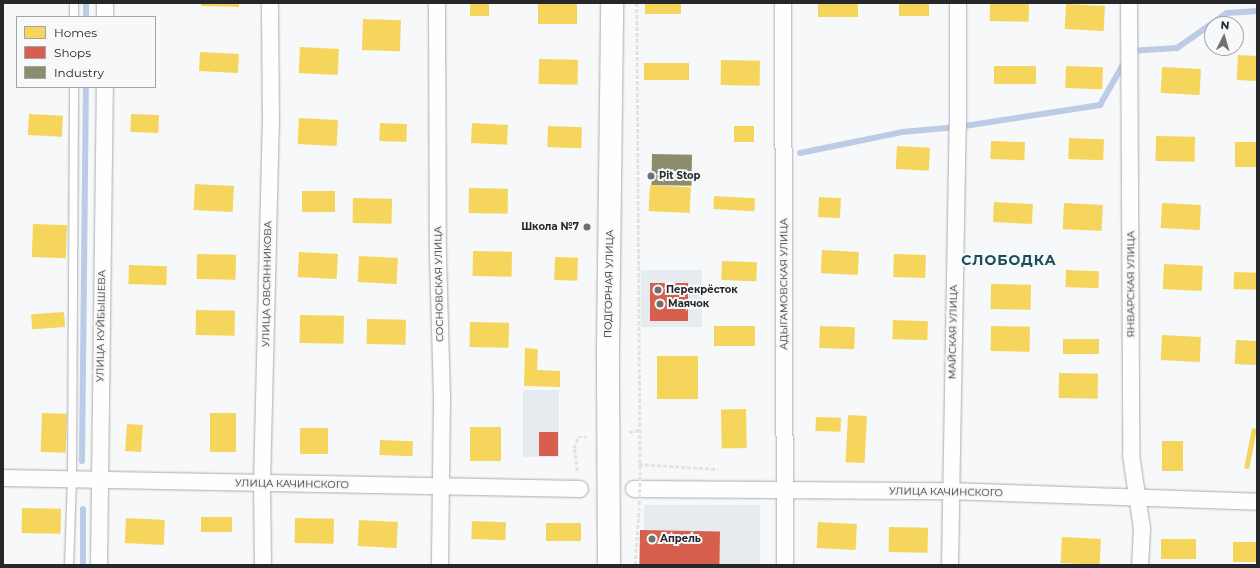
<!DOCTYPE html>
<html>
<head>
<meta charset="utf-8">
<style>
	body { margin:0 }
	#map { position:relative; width:1260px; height:568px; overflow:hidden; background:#f7f8f9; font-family:Montserrat,sans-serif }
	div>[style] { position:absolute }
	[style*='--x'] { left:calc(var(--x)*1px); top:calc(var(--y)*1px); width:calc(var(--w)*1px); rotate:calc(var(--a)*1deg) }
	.built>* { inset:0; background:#e6ebef; transform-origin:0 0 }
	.homes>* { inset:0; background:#f6d55c; transform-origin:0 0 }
	.shops>* { inset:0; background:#d6604d; transform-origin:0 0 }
	.industry>* { inset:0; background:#8c8c6e; transform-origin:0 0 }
	.stream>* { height:6px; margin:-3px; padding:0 3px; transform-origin:3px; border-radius:3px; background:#bccbe6 }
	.path>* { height:2.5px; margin-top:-1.25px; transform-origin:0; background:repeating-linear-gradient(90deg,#e2e2e2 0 4px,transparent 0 6px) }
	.roads { filter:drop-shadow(0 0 1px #abacac) drop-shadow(0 0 1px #abacac) }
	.lane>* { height:8px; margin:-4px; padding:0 4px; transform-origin:4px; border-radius:4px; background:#fefefe }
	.street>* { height:16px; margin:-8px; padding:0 8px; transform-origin:8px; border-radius:8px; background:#fefefe }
	.secondary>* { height:22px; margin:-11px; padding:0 11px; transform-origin:11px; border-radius:11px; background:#fefefe }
	.path-bridge>* { height:2.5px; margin-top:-1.25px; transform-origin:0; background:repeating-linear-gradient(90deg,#e2e2e2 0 4px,transparent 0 6px) }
	.dots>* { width:11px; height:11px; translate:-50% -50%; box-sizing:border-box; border:2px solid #f6f8fa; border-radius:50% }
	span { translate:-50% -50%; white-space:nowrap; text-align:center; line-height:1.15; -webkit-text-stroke:4px #f6f8fa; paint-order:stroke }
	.poi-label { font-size:10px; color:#262728; font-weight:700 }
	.left { translate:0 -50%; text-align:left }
	.right { translate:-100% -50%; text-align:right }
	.street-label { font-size:10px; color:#262728 }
	.district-label { font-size:14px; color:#194d5d; font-weight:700; letter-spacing:1px }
	.frame { position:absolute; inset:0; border:4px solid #262728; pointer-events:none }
	.legend { position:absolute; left:16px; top:16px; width:140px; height:72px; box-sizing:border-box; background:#f6f8fa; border:1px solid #a3a4a6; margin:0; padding:5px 7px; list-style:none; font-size:12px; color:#262728 }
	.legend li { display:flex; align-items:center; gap:8px; height:20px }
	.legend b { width:20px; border:1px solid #a3a4a6 }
	.north { position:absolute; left:1204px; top:16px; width:40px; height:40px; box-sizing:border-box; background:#f6f8fa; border:1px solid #a3a4a6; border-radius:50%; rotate:5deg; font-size:11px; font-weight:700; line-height:16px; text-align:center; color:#262728 }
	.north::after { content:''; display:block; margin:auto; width:14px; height:18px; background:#6f7071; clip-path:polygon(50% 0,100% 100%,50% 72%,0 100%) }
</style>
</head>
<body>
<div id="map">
	<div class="built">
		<i style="left:641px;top:270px;width:61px;height:57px"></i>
		<i style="left:523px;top:390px;width:36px;height:67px"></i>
		<i style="left:644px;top:505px;width:116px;height:60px"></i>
	</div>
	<div class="homes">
		<i style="clip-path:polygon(201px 3px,239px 3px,239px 7px,201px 6px)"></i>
		<i style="left:470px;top:3px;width:19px;height:13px"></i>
		<i style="left:538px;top:3px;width:39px;height:21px"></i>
		<i style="left:645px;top:3px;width:36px;height:11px"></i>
		<i style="left:818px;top:3px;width:40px;height:14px"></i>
		<i style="left:899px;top:3px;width:30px;height:13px"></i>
		<i style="left:990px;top:3px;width:39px;height:18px;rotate:1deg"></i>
		<i style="left:1066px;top:4px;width:39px;height:25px;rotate:3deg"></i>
		<i style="left:363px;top:19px;width:38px;height:31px;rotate:2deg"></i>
		<i style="left:300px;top:47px;width:39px;height:26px;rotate:3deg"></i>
		<i style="left:200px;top:52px;width:39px;height:19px;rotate:3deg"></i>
		<i style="left:1238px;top:55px;width:19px;height:25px;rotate:3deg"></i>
		<i style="left:539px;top:59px;width:39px;height:25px;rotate:1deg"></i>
		<i style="left:721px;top:60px;width:39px;height:25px;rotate:1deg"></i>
		<i style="left:689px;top:63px;width:17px;height:45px;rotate:90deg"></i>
		<i style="left:1036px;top:66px;width:18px;height:42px;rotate:90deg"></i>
		<i style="left:1066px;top:66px;width:37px;height:22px;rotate:2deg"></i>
		<i style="left:1162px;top:67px;width:39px;height:26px;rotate:3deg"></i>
		<i style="left:29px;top:114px;width:34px;height:21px;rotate:3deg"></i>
		<i style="left:131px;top:114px;width:28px;height:18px;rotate:2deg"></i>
		<i style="left:299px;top:118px;width:39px;height:26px;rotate:3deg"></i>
		<i style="left:380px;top:123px;width:27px;height:18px;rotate:2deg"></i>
		<i style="left:472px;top:123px;width:36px;height:20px;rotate:3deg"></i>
		<i style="left:548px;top:126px;width:34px;height:21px;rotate:2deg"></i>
		<i style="left:754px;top:126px;width:16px;height:20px;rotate:90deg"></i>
		<i style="left:1156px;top:136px;width:39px;height:25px;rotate:1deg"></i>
		<i style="left:1069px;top:138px;width:35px;height:21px;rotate:2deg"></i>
		<i style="left:991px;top:141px;width:34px;height:18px;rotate:2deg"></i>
		<i style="left:1235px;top:142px;width:22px;height:25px"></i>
		<i style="left:897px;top:146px;width:33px;height:23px;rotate:3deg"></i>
		<i style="left:195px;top:184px;width:39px;height:26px;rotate:3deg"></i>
		<i style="left:650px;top:185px;width:41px;height:26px;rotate:3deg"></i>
		<i style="left:469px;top:188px;width:39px;height:25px;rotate:1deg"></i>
		<i style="left:302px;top:191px;width:33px;height:21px"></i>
		<i style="left:714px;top:196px;width:41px;height:13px;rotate:3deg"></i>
		<i style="left:819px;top:197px;width:22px;height:20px;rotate:3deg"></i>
		<i style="left:353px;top:198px;width:39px;height:25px;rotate:1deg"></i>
		<i style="left:994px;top:202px;width:39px;height:20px;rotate:3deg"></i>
		<i style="left:1064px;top:203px;width:39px;height:26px;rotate:3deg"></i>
		<i style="left:1162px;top:203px;width:39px;height:25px;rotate:3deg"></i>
		<i style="left:33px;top:224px;width:34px;height:33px;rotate:2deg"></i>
		<i style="left:822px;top:250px;width:37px;height:23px;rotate:3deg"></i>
		<i style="left:473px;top:251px;width:39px;height:25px;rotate:1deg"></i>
		<i style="left:299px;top:252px;width:39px;height:25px;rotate:3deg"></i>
		<i style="left:197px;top:254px;width:39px;height:25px;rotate:1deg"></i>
		<i style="left:894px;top:254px;width:32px;height:23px;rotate:2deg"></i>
		<i style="left:359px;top:256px;width:39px;height:26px;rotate:3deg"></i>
		<i style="left:555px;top:257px;width:23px;height:23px;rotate:2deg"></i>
		<i style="left:722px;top:261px;width:35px;height:19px;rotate:2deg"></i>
		<i style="left:1164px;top:264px;width:39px;height:25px;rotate:3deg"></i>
		<i style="left:129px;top:265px;width:38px;height:19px;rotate:2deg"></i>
		<i style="left:1066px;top:270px;width:33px;height:17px;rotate:2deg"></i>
		<i style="left:1234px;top:272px;width:23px;height:17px;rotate:2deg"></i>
		<i style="left:991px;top:284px;width:40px;height:25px;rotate:1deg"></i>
		<i style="left:196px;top:310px;width:39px;height:25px;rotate:1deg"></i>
		<i style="left:64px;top:312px;width:15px;height:33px;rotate:86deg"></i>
		<i style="left:300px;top:315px;width:44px;height:28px;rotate:1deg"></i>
		<i style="left:367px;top:319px;width:39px;height:25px;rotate:1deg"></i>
		<i style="left:893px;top:320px;width:35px;height:19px;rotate:2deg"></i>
		<i style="left:470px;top:322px;width:39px;height:25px;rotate:1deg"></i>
		<i style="left:714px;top:326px;width:41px;height:20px"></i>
		<i style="left:820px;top:326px;width:35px;height:22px;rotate:2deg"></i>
		<i style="left:991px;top:326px;width:39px;height:25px;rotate:1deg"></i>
		<i style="left:1162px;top:335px;width:39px;height:25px;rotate:3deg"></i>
		<i style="left:1063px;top:339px;width:36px;height:15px"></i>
		<i style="left:1236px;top:340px;width:21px;height:24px;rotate:3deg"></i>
		<i style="clip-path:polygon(525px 348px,538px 349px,537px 370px,560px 371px,560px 387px,524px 386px)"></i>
		<i style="left:657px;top:356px;width:41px;height:43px"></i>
		<i style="left:1059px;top:373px;width:39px;height:25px;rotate:1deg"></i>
		<i style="left:746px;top:409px;width:39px;height:25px;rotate:89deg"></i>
		<i style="left:42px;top:413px;width:25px;height:39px;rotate:2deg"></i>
		<i style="left:210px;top:413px;width:26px;height:39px"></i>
		<i style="left:848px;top:415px;width:19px;height:47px;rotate:3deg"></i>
		<i style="left:816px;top:417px;width:25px;height:14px;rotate:2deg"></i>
		<i style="left:127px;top:424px;width:16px;height:27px;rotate:4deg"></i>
		<i style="left:470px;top:427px;width:31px;height:34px"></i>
		<i style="left:300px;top:428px;width:28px;height:26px"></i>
		<i style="left:1252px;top:428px;width:5px;height:41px;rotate:11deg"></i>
		<i style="left:380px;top:440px;width:33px;height:15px;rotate:2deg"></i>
		<i style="left:1162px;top:441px;width:21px;height:30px"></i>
		<i style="left:22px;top:508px;width:39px;height:25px;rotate:1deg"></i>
		<i style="left:201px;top:517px;width:31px;height:15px"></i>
		<i style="left:126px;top:518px;width:39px;height:25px;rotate:3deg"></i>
		<i style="left:295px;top:518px;width:39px;height:25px;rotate:1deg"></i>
		<i style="left:359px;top:520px;width:39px;height:26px;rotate:3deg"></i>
		<i style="left:472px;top:521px;width:34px;height:18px;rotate:2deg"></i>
		<i style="left:818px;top:522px;width:39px;height:26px;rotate:3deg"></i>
		<i style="left:546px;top:523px;width:35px;height:18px"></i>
		<i style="left:889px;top:527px;width:39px;height:25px;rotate:1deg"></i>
		<i style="left:1062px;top:537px;width:39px;height:26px;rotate:3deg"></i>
		<i style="left:1161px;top:539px;width:35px;height:20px"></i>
		<i style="left:1233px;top:542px;width:24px;height:20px"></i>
	</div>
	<div class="shops">
		<i style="left:650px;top:283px;width:38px;height:38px"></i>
		<i style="left:539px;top:432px;width:19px;height:24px"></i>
		<i style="left:640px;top:530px;width:80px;height:35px;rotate:1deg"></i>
	</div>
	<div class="industry">
		<i style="left:652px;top:154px;width:40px;height:31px;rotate:1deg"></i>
	</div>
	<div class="stream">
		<i style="--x:86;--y:17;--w:14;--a:-90"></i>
		<i style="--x:1130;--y:51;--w:47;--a:-3.7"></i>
		<i style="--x:1177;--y:48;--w:61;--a:-35"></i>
		<i style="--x:1227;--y:13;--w:30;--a:-4"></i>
		<i style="--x:800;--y:153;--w:104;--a:-11.6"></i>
		<i style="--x:902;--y:132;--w:56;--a:-5.1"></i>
		<i style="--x:958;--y:127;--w:144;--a:-8.8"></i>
		<i style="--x:1100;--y:105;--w:51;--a:-60.4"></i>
		<i style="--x:82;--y:461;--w:374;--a:-89.4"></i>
		<i style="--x:83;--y:565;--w:56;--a:-90"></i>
	</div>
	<div class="path">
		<i style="--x:637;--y:3;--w:468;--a:89.6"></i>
		<i style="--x:629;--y:432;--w:11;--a:-10"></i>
		<i style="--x:639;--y:464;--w:79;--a:3.6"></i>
		<i style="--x:577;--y:471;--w:23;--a:-97"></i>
		<i style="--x:574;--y:448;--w:12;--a:-70"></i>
		<i style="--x:578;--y:437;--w:9;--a:0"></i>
		<i style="--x:635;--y:565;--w:57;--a:-86"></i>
	</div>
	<div class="roads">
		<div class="lane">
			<i style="--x:74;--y:17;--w:14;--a:-90"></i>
			<i style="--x:69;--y:565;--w:86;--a:-88"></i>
			<i style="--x:72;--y:479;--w:392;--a:-89.7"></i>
		</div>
		<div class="street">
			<i style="--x:437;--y:3;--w:252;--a:89.8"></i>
			<i style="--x:438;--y:255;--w:143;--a:88.4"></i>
			<i style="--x:442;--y:398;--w:167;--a:90.7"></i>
			<i style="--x:783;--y:3;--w:562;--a:89.8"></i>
			<i style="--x:1129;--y:3;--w:452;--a:89.7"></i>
			<i style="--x:1131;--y:455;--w:75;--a:81.5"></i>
			<i style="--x:1142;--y:529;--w:36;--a:93"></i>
			<i style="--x:105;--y:17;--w:14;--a:-90"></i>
			<i style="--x:3;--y:478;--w:577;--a:1.09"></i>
			<i style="--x:634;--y:489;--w:315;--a:0.4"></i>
			<i style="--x:949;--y:491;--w:308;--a:2"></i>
			<i style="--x:99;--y:565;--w:478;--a:-89.3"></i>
			<i style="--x:263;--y:565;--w:81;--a:-90.7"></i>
			<i style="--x:262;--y:484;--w:358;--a:-88.6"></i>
			<i style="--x:271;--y:126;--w:123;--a:-90.5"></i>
			<i style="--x:950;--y:565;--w:438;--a:-89"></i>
			<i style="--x:958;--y:127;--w:124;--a:-90"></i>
		</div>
		<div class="secondary">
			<i style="--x:609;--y:565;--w:218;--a:-90.3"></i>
			<i style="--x:608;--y:347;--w:344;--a:-89.3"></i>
		</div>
	</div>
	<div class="path-bridge">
		<i style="--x:639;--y:505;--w:33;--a:-88"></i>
	</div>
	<div class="dots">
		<i style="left:651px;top:176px;background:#6f7071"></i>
		<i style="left:587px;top:227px;background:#6f7071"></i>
		<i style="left:658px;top:290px;background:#6f7071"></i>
		<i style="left:660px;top:304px;background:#6f7071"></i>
		<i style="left:652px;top:539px;background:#6f7071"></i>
	</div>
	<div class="poi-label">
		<span class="left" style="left:659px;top:176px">Pit Stop</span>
		<span class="right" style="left:579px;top:227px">Школа №7</span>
		<span class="left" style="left:666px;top:290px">Перекрёсток</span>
		<span class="left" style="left:668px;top:304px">Маячок</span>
		<span class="left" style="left:660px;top:539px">Апрель</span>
	</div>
	<div class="street-label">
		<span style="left:267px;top:284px;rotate:-89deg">УЛИЦА ОВСЯННИКОВА</span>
		<span style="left:439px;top:284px;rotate:-91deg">СОСНОВСКАЯ УЛИЦА</span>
		<span style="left:609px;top:284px;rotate:-89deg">ПОДГОРНАЯ УЛИЦА</span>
		<span style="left:784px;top:284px;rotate:-90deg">АДЫГАМОВСКАЯ УЛИЦА</span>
		<span style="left:1131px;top:284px;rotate:-90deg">ЯНВАРСКАЯ УЛИЦА</span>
		<span style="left:101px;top:326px;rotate:-89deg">УЛИЦА КУЙБЫШЕВА</span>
		<span style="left:953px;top:332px;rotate:-89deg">МАЙСКАЯ УЛИЦА</span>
		<span style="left:292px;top:484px;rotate:1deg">УЛИЦА КАЧИНСКОГО</span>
		<span style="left:946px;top:492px;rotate:1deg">УЛИЦА КАЧИНСКОГО</span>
	</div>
	<div class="district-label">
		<span style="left:1009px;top:260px">СЛОБОДКА</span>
	</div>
	<div class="frame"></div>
	<ul class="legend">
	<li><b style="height:11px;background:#f6d55c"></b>Homes</li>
	<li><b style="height:11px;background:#d6604d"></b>Shops</li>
	<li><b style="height:11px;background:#8c8c6e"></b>Industry</li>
	</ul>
	<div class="north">N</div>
</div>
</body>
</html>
